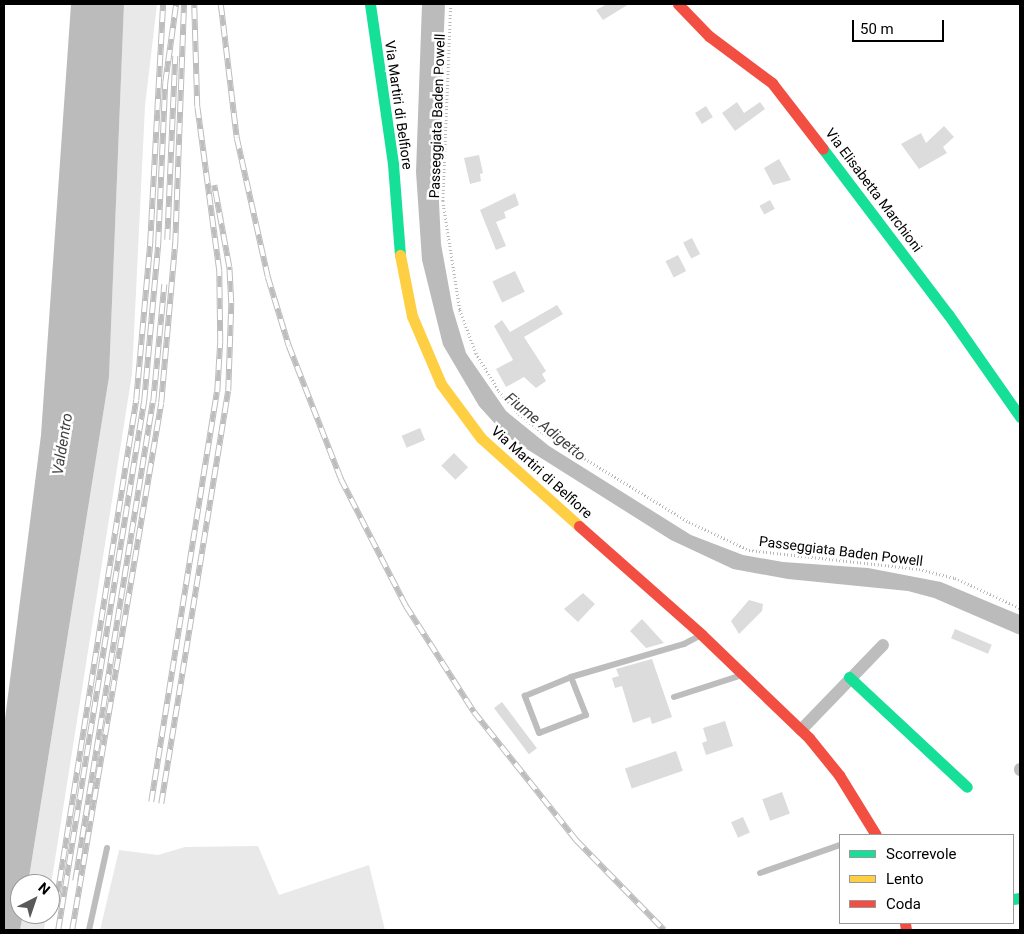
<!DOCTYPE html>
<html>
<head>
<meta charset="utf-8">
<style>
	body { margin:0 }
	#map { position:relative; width:1024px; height:934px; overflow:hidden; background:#fff; font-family:Roboto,sans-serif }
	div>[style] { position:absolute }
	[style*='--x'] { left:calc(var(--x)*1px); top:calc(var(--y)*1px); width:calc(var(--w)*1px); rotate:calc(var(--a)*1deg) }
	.green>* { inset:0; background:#e9e9e9 }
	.water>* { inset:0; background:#bbb }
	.building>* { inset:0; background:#dcdcdc; transform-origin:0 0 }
	.path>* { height:2.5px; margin-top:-1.25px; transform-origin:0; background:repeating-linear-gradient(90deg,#b8b8b8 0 1px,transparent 0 3.5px) }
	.lane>* { height:6px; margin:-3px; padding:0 3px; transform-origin:3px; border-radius:3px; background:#bdbdbd }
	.street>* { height:12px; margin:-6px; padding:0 6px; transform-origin:6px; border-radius:6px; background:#bdbdbd }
	.fast>* { height:11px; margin:-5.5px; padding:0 5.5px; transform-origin:5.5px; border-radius:5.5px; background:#16e098 }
	.slow>* { height:11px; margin:-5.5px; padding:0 5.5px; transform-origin:5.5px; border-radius:5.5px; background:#ffcf43 }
	.jam>* { height:11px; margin:-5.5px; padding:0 5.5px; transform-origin:5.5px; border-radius:5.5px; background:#f24e42 }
	.rail>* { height:5.5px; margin-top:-2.75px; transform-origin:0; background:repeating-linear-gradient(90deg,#fff 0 11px,#bdbdbd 0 22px); box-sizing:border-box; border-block:1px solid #bdbdbd }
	span { translate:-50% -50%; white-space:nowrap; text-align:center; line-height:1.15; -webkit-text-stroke:5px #fff; paint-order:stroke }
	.street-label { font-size:14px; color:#000 }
	.water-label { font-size:15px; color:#3f3f3f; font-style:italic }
	.frame { position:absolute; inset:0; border:5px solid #000; pointer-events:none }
	.legend { position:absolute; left:839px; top:834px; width:175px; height:90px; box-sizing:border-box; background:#fff; border:1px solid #999; margin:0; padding:6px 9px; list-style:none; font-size:15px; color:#000 }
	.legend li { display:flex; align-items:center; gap:10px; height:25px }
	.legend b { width:25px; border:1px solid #999 }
	.north { position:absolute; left:10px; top:874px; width:50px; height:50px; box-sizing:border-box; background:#fff; border:1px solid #999; border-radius:50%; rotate:41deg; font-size:14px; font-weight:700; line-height:20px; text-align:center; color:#000 }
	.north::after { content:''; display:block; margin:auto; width:18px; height:22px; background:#595959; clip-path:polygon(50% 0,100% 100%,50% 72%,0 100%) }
	.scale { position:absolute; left:852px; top:20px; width:92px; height:22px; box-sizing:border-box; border:2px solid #000; border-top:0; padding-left:6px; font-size:15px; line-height:18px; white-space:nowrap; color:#000; -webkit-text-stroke:4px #fff; paint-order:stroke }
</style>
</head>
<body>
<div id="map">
	<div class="green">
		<i style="clip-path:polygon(124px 4px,157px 4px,145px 106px,132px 374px,50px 891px,50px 884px,28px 884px,109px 377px)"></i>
		<i style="clip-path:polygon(258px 846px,279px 895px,369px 865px,385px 930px,100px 930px,119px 850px,158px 855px,185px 847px)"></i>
		<i style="clip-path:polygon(23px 914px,46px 914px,44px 930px,20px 930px)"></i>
	</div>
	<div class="water">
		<i style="clip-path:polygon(71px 4px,124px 4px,109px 377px,28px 884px,20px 884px,20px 914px,23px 914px,20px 930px,4px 930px,4px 727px,41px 435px)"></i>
		<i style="clip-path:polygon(422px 4px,445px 4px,438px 181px,441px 244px,453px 310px,466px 353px,506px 411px,549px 446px,691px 535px,743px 555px,783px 562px,868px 568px,941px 582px,1020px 615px,1020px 635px,934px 598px,908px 591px,788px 579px,733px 569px,671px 540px,506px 436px,479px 406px,443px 345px,422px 260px,416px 172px)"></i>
	</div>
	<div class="building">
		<i style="clip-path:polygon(607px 4px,629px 4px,603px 20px,596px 10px)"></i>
		<i style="clip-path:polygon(737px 102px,744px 113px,760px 102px,765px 109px,735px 131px,722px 113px)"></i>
		<i style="left:706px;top:106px;width:13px;height:13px;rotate:58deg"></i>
		<i style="clip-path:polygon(944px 126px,954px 137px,943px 147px,947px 153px,919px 169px,901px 144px,921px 133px,926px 143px)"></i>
		<i style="clip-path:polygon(479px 155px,483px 173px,480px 174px,481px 181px,470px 184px,464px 158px)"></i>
		<i style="clip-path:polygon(779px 159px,791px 180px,773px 185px,764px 168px)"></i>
		<i style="clip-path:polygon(515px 193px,519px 205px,504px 212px,506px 218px,496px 222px,506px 246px,496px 250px,480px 210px)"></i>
		<i style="left:770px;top:200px;width:10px;height:12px;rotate:61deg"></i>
		<i style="left:692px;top:238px;width:18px;height:10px;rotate:63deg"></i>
		<i style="left:678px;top:255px;width:18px;height:14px;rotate:63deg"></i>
		<i style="left:515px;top:271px;width:23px;height:25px;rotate:65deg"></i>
		<i style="clip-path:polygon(557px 305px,563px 314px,524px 337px,546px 371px,542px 374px,546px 381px,536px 388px,524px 377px,506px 387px,496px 369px,513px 360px,494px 326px,502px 320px,510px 332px)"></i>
		<i style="left:420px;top:428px;width:13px;height:20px;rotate:67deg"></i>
		<i style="left:454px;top:453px;width:20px;height:18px;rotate:45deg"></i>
		<i style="clip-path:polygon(583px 593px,595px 604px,578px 622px,564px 609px)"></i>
		<i style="clip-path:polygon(749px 600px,763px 604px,762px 611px,739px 634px,731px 621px)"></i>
		<i style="clip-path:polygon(642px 619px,664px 643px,646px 648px,630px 631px)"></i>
		<i style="left:955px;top:629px;width:40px;height:10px;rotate:23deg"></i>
		<i style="clip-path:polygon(652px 659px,672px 717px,652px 724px,650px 717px,633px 723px,622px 686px,615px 688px,612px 678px,619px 676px,616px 669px)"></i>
		<i style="left:502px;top:702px;width:58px;height:10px;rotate:53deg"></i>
		<i style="clip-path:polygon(725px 721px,733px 746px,706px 755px,702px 743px,707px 741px,703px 728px)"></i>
		<i style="left:676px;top:751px;width:21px;height:54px;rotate:71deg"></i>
		<i style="left:782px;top:792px;width:23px;height:21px;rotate:70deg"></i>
		<i style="left:743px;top:817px;width:17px;height:13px;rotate:66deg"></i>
	</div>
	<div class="path">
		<i style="--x:451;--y:4;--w:197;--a:92.3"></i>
		<i style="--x:443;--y:201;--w:110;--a:81.1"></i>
		<i style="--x:460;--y:310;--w:46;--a:69.6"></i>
		<i style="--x:476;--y:353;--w:44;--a:58.8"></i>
		<i style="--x:499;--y:391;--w:30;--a:49"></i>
		<i style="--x:519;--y:414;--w:31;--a:38"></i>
		<i style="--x:543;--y:433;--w:171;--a:31.4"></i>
		<i style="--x:689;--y:522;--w:66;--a:25"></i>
		<i style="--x:749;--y:550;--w:171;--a:6.4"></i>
		<i style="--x:919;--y:569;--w:37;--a:14"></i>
		<i style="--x:955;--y:578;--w:72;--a:24.8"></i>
	</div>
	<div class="lane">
		<i style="--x:571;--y:677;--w:41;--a:68.5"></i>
		<i style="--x:586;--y:715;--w:50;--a:159"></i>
		<i style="--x:539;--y:733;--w:40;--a:-111"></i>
		<i style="--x:525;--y:696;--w:50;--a:-22.4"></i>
		<i style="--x:571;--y:677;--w:118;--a:-16.3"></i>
		<i style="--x:684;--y:644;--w:19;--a:-28"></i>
		<i style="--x:674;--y:697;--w:68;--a:-17.9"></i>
		<i style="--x:760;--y:873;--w:85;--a:-19.3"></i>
		<i style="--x:89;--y:930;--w:84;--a:-77.6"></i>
	</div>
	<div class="street">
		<i style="--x:801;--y:730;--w:118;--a:-46"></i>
		<i style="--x:1020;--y:769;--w:1;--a:90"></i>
	</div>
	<div class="fast">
		<i style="--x:370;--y:4;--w:162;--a:81.8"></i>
		<i style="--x:393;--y:164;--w:91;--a:85.6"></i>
		<i style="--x:823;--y:149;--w:207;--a:52.9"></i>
		<i style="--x:948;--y:314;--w:126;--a:55"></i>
		<i style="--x:849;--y:677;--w:161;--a:43"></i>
		<i style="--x:1013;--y:899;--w:7;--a:-8"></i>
	</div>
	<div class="slow">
		<i style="--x:400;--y:255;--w:62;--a:78.9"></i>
		<i style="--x:412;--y:316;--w:74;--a:66.9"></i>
		<i style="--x:441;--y:384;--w:67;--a:53.5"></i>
		<i style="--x:481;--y:438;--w:132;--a:41.9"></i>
	</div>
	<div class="jam">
		<i style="--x:678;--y:4;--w:45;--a:45.9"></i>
		<i style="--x:709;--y:36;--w:79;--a:36.7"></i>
		<i style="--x:772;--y:83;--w:83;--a:52.3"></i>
		<i style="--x:579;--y:526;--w:164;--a:41.5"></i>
		<i style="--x:702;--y:635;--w:149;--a:43.9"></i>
		<i style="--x:809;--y:738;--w:48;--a:51"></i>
		<i style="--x:839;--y:775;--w:70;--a:58.3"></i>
		<i style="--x:905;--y:923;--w:7;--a:82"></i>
	</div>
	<div class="rail">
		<i style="--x:221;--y:4;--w:135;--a:83.2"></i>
		<i style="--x:237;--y:138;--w:142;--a:77.4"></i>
		<i style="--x:268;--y:277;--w:72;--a:73.1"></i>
		<i style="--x:289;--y:346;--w:143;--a:68.6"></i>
		<i style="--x:341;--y:479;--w:143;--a:62.9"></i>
		<i style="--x:406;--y:606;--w:126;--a:57.3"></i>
		<i style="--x:474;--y:712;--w:164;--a:51.4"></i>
		<i style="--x:576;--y:840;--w:126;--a:45.6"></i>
		<i style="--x:167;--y:240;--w:184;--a:-87.5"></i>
		<i style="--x:151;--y:802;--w:415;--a:-80.9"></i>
		<i style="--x:217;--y:392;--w:50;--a:-86.6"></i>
		<i style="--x:220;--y:342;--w:71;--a:-90.8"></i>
		<i style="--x:219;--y:271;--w:165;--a:-97.6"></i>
		<i style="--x:197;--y:107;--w:103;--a:-91.7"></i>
		<i style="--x:161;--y:804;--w:418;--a:-80.8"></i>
		<i style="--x:228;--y:391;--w:88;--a:-88"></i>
		<i style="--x:231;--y:303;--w:36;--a:-93"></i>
		<i style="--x:229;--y:267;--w:83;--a:-100.4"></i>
		<i style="--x:75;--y:881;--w:485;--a:-80.8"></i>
		<i style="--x:153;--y:402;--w:118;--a:-84.6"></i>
		<i style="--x:56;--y:903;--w:509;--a:-80.96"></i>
		<i style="--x:136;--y:400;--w:159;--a:-84.9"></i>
		<i style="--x:150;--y:242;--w:238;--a:-86.9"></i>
		<i style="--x:58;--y:930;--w:536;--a:-80.77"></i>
		<i style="--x:144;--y:401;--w:159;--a:-84.9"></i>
		<i style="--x:158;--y:243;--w:160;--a:-87.5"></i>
		<i style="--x:165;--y:83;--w:80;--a:-82.1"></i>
		<i style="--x:72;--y:930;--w:534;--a:-80.41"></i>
		<i style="--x:161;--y:403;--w:160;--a:-85"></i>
		<i style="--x:175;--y:244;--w:240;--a:-87.9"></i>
	</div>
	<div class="street-label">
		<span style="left:399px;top:105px;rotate:82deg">Via Martiri di Belfiore</span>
		<span style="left:437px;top:116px;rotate:-88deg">Passeggiata Baden Powell</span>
		<span style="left:874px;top:190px;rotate:53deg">Via Elisabetta Marchioni</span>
		<span style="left:542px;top:472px;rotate:42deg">Via Martiri di Belfiore</span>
		<span style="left:841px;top:551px;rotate:7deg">Passeggiata Baden Powell</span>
	</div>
	<div class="water-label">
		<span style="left:545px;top:427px;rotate:39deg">Fiume Adigetto</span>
		<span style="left:63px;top:444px;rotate:-81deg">Valdentro</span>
	</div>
	<div class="frame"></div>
	<ul class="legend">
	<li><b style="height:6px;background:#16e098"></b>Scorrevole</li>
	<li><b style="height:6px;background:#ffcf43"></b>Lento</li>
	<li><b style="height:6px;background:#f24e42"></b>Coda</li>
	</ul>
	<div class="north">N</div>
	<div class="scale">50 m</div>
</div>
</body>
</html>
